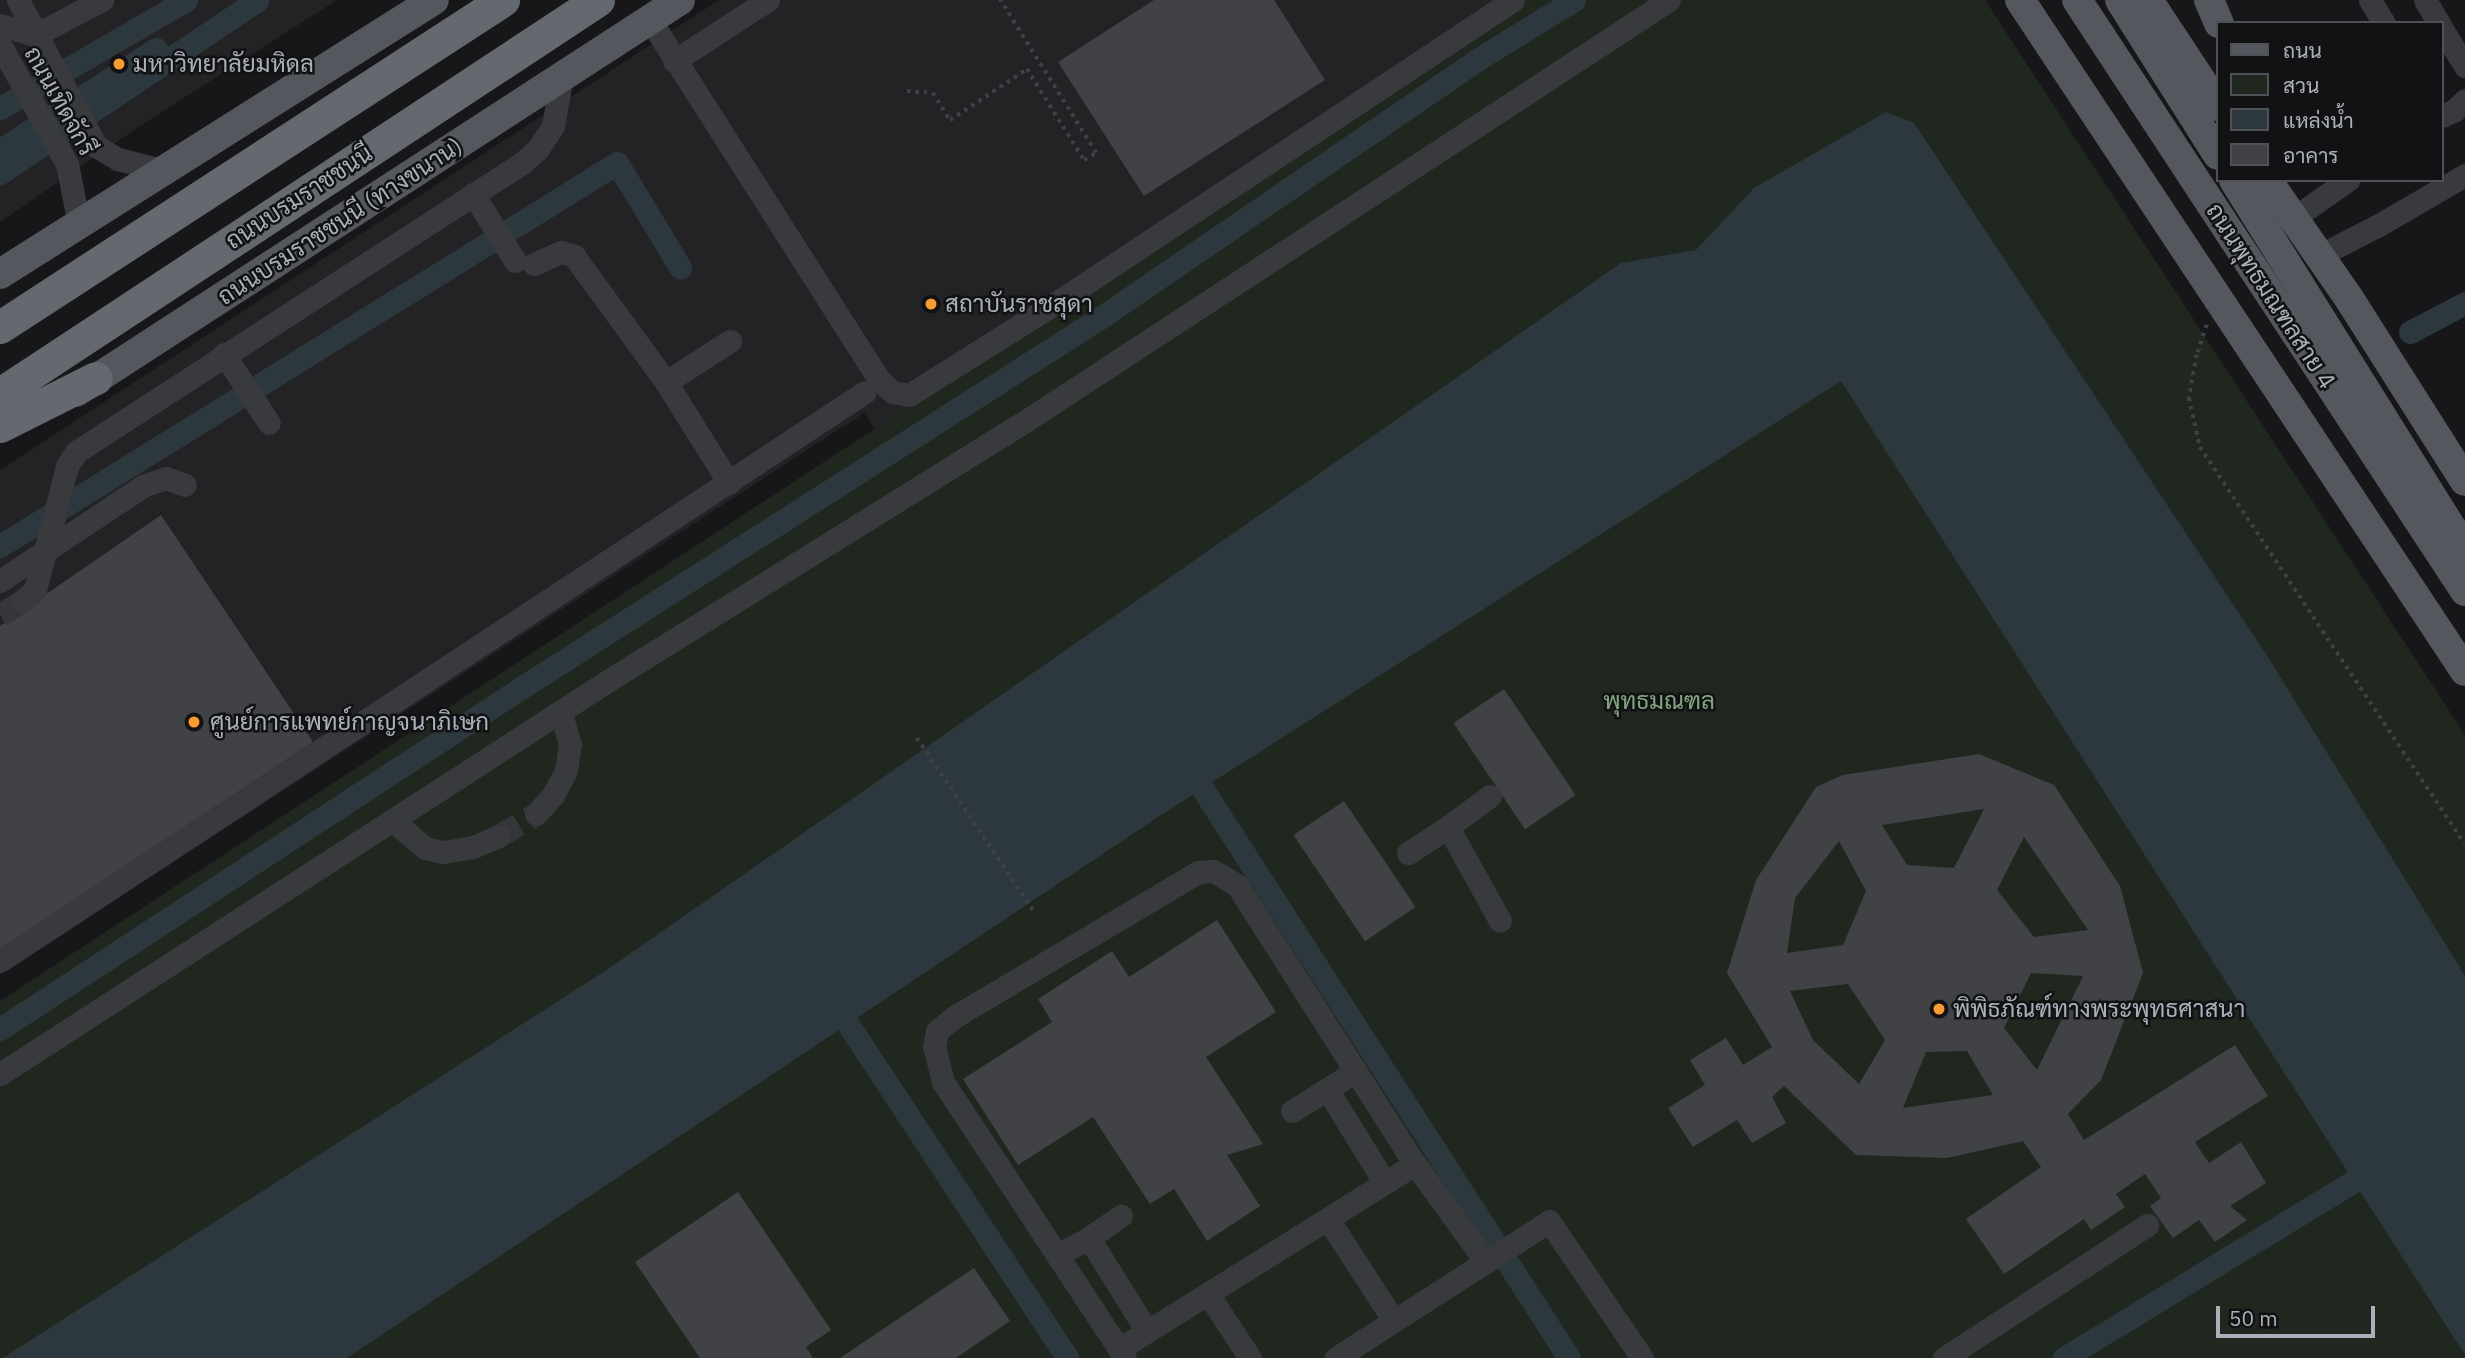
<!DOCTYPE html>
<html>
<head>
<meta charset="utf-8">
<style>
	body { margin:0 }
	#map { position:relative; width:2465px; height:1358px; overflow:hidden; background:#171719; font-family:"IBM Plex Sans",Sarabun,sans-serif }
	div>[style] { position:absolute }
	[style*='--x'] { left:calc(var(--x)*1px); top:calc(var(--y)*1px); width:calc(var(--w)*1px); rotate:calc(var(--a)*1deg) }
	.built>* { inset:0; background:#232326 }
	.green>* { inset:0; background:#1f271f }
	.water>* { inset:0; background:#2c383e }
	.canal>* { height:23px; margin:-11.5px; padding:0 11.5px; transform-origin:11.5px; border-radius:11.5px; background:#2c383e }
	.building>* { inset:0; background:#414246; transform-origin:0 0 }
	.minor-tunnel>* { height:23px; margin-top:-11.5px; transform-origin:0; background:repeating-linear-gradient(90deg,#343639 0 23px,transparent 0 34px) }
	.path>* { height:3.5px; margin-top:-1.75px; transform-origin:0; background:repeating-linear-gradient(90deg,#3e4145 0 3.5px,transparent 0 8.5px) }
	.minor>* { height:23px; margin:-11.5px; padding:0 11.5px; transform-origin:11.5px; border-radius:11.5px; background:#383a3e }
	.major>* { height:30px; margin:-15px; padding:0 15px; transform-origin:15px; border-radius:15px; background:#54575d }
	.highway>* { height:33px; margin:-16.5px; padding:0 16.5px; transform-origin:16.5px; border-radius:16.5px; background:#64686f }
	.dots>* { width:19px; height:19px; translate:-50% -50%; box-sizing:border-box; border:4px solid #121214; border-radius:50% }
	span { translate:-50% -50%; white-space:nowrap; text-align:center; line-height:1.15; -webkit-text-stroke:5px #121214; paint-order:stroke }
	.poi-label { font-size:24px; color:#a9b0b9 }
	.left { translate:0 -50%; text-align:left }
	.street-label { font-size:24px; color:#a9b0b9 }
	.park-label { font-size:24px; color:#82a57f }
	.legend { position:absolute; left:2216px; top:21px; width:228px; height:161px; box-sizing:border-box; background:#121214; border:2px solid #4e5156; margin:0; padding:9px 12px; list-style:none; font-size:21px; color:#a9b0b9 }
	.legend li { display:flex; align-items:center; gap:14px; height:35px }
	.legend b { width:35px; border:2px solid #4e5156 }
	.scale { position:absolute; left:2216px; top:1306px; width:159px; height:32px; box-sizing:border-box; border:4px solid #a9b0b9; border-top:0; padding-left:9px; font-size:21px; line-height:24px; white-space:nowrap; color:#a9b0b9; -webkit-text-stroke:5px #121214; paint-order:stroke }
</style>
</head>
<body>
<div id="map">
	<div class="built">
		<i style="clip-path:polygon(0 0,337px 0,137px 128px,0 222px)"></i>
		<i style="clip-path:polygon(719px 0,1530px 0,875px 429px,864px 413px,0 975px,0 470px)"></i>
	</div>
	<div class="green">
		<i style="clip-path:polygon(1530px 0,1985px 0,2465px 735px,2465px 1358px,0 1358px,0 1001px)"></i>
	</div>
	<div class="water">
		<i style="clip-path:polygon(1886px 112px,1914px 123px,2266px 654px,2465px 976px,2465px 1355px,1841px 381px,1161px 815px,347px 1358px,3px 1358px,608px 969px,1621px 263px,1696px 250px,1754px 188px)"></i>
	</div>
	<div class="canal">
		<i style="--x:0;--y:108;--w:215;--a:-30.1"></i>
		<i style="--x:0;--y:150;--w:186;--a:-32.9"></i>
		<i style="--x:0;--y:173;--w:310;--a:-33.9"></i>
		<i style="--x:2410;--y:332;--w:62;--a:-27.8"></i>
		<i style="--x:0;--y:546;--w:726;--a:-31.83"></i>
		<i style="--x:617;--y:163;--w:122;--a:58.8"></i>
		<i style="--x:1202;--y:788;--w:678;--a:57.22"></i>
		<i style="--x:848;--y:1024;--w:399;--a:56.7"></i>
		<i style="--x:0;--y:1029;--w:623;--a:-33.21"></i>
		<i style="--x:521;--y:688;--w:694;--a:-32.59"></i>
		<i style="--x:1106;--y:314;--w:447;--a:-34.4"></i>
		<i style="--x:1475;--y:61;--w:116;--a:-31.6"></i>
		<i style="--x:2064;--y:1358;--w:340;--a:-31.4"></i>
	</div>
	<div class="building">
		<i style="clip-path:polygon(1154px 0,1274px 0,1325px 80px,1144px 196px,1058px 62px)"></i>
		<i style="clip-path:polygon(161px 515px,313px 742px,0 949px,0 626px)"></i>
		<i style="left:1504px;top:689px;width:128px;height:61px;rotate:56deg"></i>
		<i style="clip-path:polygon(evenodd,1979px 754px,2054px 785px,2120px 886px,2143px 973px,2101px 1080px,2068px 1114px,2084px 1140px,2235px 1045px,2268px 1096px,2195px 1142px,2209px 1163px,2241px 1142px,2266px 1183px,2230px 1206px,2247px 1220px,2215px 1242px,2199px 1220px,2173px 1238px,2150px 1206px,2161px 1198px,2145px 1174px,2116px 1194px,2125px 1207px,2091px 1230px,2084px 1219px,2004px 1274px,1966px 1219px,2041px 1167px,2023px 1141px,1947px 1158px,1856px 1155px,1784px 1086px,1772px 1097px,1786px 1123px,1752px 1143px,1737px 1120px,1693px 1147px,1668px 1108px,1705px 1085px,1690px 1060px,1726px 1038px,1743px 1065px,1772px 1047px,1727px 973px,1756px 880px,1816px 787px,1843px 775px,1979px 754px,1984px 809px,1954px 868px,1907px 865px,1882px 825px,1984px 809px,1979px 754px,2024px 837px,2088px 930px,2034px 937px,1997px 890px,2024px 837px,1979px 754px,1839px 841px,1866px 891px,1843px 945px,1787px 953px,1795px 898px,1839px 841px,1979px 754px,2031px 973px,2083px 976px,2037px 1070px,2004px 1028px,2031px 973px,1979px 754px,1848px 984px,1885px 1040px,1859px 1084px,1813px 1040px,1790px 991px,1848px 984px,1979px 754px,1967px 1051px,1993px 1095px,1903px 1108px,1926px 1052px,1967px 1051px)"></i>
		<i style="left:1344px;top:801px;width:128px;height:61px;rotate:56deg"></i>
		<i style="clip-path:polygon(1217px 920px,1276px 1012px,1206px 1057px,1263px 1144px,1227px 1155px,1260px 1206px,1207px 1241px,1174px 1189px,1150px 1204px,1093px 1117px,1018px 1165px,963px 1079px,1052px 1022px,1038px 999px,1112px 951px,1129px 977px)"></i>
		<i style="clip-path:polygon(738px 1192px,831px 1330px,806px 1347px,813px 1358px,700px 1358px,635px 1262px)"></i>
		<i style="clip-path:polygon(974px 1268px,1010px 1321px,956px 1358px,840px 1358px)"></i>
	</div>
	<div class="minor-tunnel">
		<i style="--x:0;--y:615;--w:26;--a:-32"></i>
		<i style="--x:499;--y:836;--w:43;--a:-30.7"></i>
	</div>
	<div class="path">
		<i style="--x:907;--y:91;--w:26;--a:4"></i>
		<i style="--x:933;--y:93;--w:32;--a:58"></i>
		<i style="--x:950;--y:120;--w:92;--a:-33.5"></i>
		<i style="--x:1027;--y:69;--w:107;--a:57.9"></i>
		<i style="--x:1084;--y:160;--w:14;--a:-30"></i>
		<i style="--x:1096;--y:153;--w:181;--a:-122.1"></i>
		<i style="--x:2207;--y:325;--w:32;--a:108"></i>
		<i style="--x:2197;--y:355;--w:44;--a:100.5"></i>
		<i style="--x:2189;--y:398;--w:50;--a:77.3"></i>
		<i style="--x:2200;--y:447;--w:477;--a:56.3"></i>
		<i style="--x:917;--y:738;--w:211;--a:56"></i>
	</div>
	<div class="minor">
		<i style="--x:18;--y:0;--w:166;--a:61.9"></i>
		<i style="--x:96;--y:146;--w:26;--a:31"></i>
		<i style="--x:118;--y:159;--w:49;--a:14"></i>
		<i style="--x:2370;--y:0;--w:27;--a:59"></i>
		<i style="--x:2425;--y:0;--w:27;--a:59"></i>
		<i style="--x:650;--y:20;--w:429;--a:57.5"></i>
		<i style="--x:881;--y:382;--w:16;--a:40"></i>
		<i style="--x:893;--y:392;--w:16;--a:11"></i>
		<i style="--x:909;--y:395;--w:181;--a:-32.1"></i>
		<i style="--x:1062;--y:299;--w:541;--a:-33.54"></i>
		<i style="--x:0;--y:25;--w:36;--a:16"></i>
		<i style="--x:35;--y:35;--w:76;--a:-27.6"></i>
		<i style="--x:2442;--y:29;--w:44;--a:58.1"></i>
		<i style="--x:0;--y:45;--w:137;--a:60.6"></i>
		<i style="--x:67;--y:164;--w:61;--a:78.7"></i>
		<i style="--x:674;--y:61;--w:112;--a:-33"></i>
		<i style="--x:2442;--y:116;--w:14;--a:-25"></i>
		<i style="--x:2455;--y:110;--w:14;--a:-45"></i>
		<i style="--x:473;--y:194;--w:79;--a:57.9"></i>
		<i style="--x:2308;--y:208;--w:49;--a:-35"></i>
		<i style="--x:2332;--y:249;--w:51;--a:-27.1"></i>
		<i style="--x:2377;--y:226;--w:102;--a:-30.1"></i>
		<i style="--x:534;--y:264;--w:30;--a:-24"></i>
		<i style="--x:561;--y:252;--w:14;--a:17"></i>
		<i style="--x:574;--y:256;--w:156;--a:53.9"></i>
		<i style="--x:224;--y:354;--w:82;--a:56.9"></i>
		<i style="--x:729;--y:483;--w:119;--a:-122"></i>
		<i style="--x:666;--y:382;--w:76;--a:-32.6"></i>
		<i style="--x:0;--y:581;--w:172;--a:-33.6"></i>
		<i style="--x:143;--y:486;--w:24;--a:-19"></i>
		<i style="--x:166;--y:478;--w:20;--a:20"></i>
		<i style="--x:22;--y:601;--w:17;--a:-40"></i>
		<i style="--x:35;--y:590;--w:128;--a:-75.5"></i>
		<i style="--x:67;--y:466;--w:17;--a:-57"></i>
		<i style="--x:76;--y:452;--w:531;--a:-32.94"></i>
		<i style="--x:522;--y:163;--w:20;--a:-41"></i>
		<i style="--x:537;--y:150;--w:29;--a:-56"></i>
		<i style="--x:553;--y:126;--w:51;--a:-79.8"></i>
		<i style="--x:1490;--y:796;--w:52;--a:143.6"></i>
		<i style="--x:1448;--y:827;--w:107;--a:61"></i>
		<i style="--x:536;--y:814;--w:25;--a:-48"></i>
		<i style="--x:553;--y:795;--w:27;--a:-62"></i>
		<i style="--x:566;--y:771;--w:27;--a:-82"></i>
		<i style="--x:570;--y:744;--w:34;--a:-107"></i>
		<i style="--x:392;--y:820;--w:43;--a:40.3"></i>
		<i style="--x:425;--y:848;--w:18;--a:13"></i>
		<i style="--x:443;--y:852;--w:30;--a:-9"></i>
		<i style="--x:473;--y:847;--w:28;--a:-23"></i>
		<i style="--x:1408;--y:853;--w:48;--a:-33"></i>
		<i style="--x:0;--y:961;--w:1035;--a:-33.34"></i>
		<i style="--x:0;--y:1074;--w:722;--a:-32.9"></i>
		<i style="--x:606;--y:682;--w:496;--a:-31.9"></i>
		<i style="--x:1027;--y:420;--w:767;--a:-33.19"></i>
		<i style="--x:1327;--y:1089;--w:110;--a:58.3"></i>
		<i style="--x:1292;--y:1111;--w:75;--a:-32"></i>
		<i style="--x:1328;--y:1219;--w:121;--a:57.1"></i>
		<i style="--x:1089;--y:1238;--w:39;--a:-35"></i>
		<i style="--x:1059;--y:1254;--w:34;--a:-28"></i>
		<i style="--x:1089;--y:1238;--w:110;--a:58.1"></i>
		<i style="--x:1208;--y:1294;--w:77;--a:56.7"></i>
		<i style="--x:1119;--y:1349;--w:349;--a:-32"></i>
		<i style="--x:1125;--y:1358;--w:331;--a:-123.4"></i>
		<i style="--x:943;--y:1082;--w:36;--a:-104"></i>
		<i style="--x:934;--y:1047;--w:16;--a:-79"></i>
		<i style="--x:937;--y:1031;--w:22;--a:-39"></i>
		<i style="--x:954;--y:1017;--w:284;--a:-30.7"></i>
		<i style="--x:1198;--y:872;--w:15;--a:-4"></i>
		<i style="--x:1213;--y:871;--w:28;--a:30"></i>
		<i style="--x:1237;--y:885;--w:331;--a:57.5"></i>
		<i style="--x:1415;--y:1164;--w:121;--a:54.1"></i>
		<i style="--x:1336;--y:1358;--w:253;--a:-32.7"></i>
		<i style="--x:1549;--y:1221;--w:166;--a:55.8"></i>
		<i style="--x:1944;--y:1358;--w:243;--a:-33.2"></i>
	</div>
	<div class="major">
		<i style="--x:2020;--y:0;--w:805;--a:56.45"></i>
		<i style="--x:2077;--y:0;--w:707;--a:56.71"></i>
		<i style="--x:2120;--y:0;--w:183;--a:57.7"></i>
		<i style="--x:2148;--y:0;--w:127;--a:56.6"></i>
		<i style="--x:2209;--y:0;--w:25;--a:67"></i>
		<i style="--x:2234;--y:180;--w:435;--a:58"></i>
		<i style="--x:2267;--y:180;--w:146;--a:55.3"></i>
		<i style="--x:2350;--y:300;--w:214;--a:57.6"></i>
		<i style="--x:0;--y:274;--w:513;--a:-32.27"></i>
		<i style="--x:76;--y:392;--w:720;--a:-32.98"></i>
	</div>
	<div class="highway">
		<i style="--x:0;--y:327;--w:600;--a:-33.03"></i>
		<i style="--x:0;--y:394;--w:716;--a:-33.38"></i>
		<i style="--x:0;--y:426;--w:107;--a:-26.6"></i>
	</div>
	<div class="dots">
		<i style="left:119px;top:64px;background:#f89b30"></i>
		<i style="left:931px;top:304px;background:#f89b30"></i>
		<i style="left:194px;top:722px;background:#f89b30"></i>
		<i style="left:1939px;top:1009px;background:#f89b30"></i>
	</div>
	<div class="poi-label">
		<span class="left" style="left:133px;top:64px">มหาวิทยาลัยมหิดล</span>
		<span class="left" style="left:945px;top:304px">สถาบันราชสุดา</span>
		<span class="left" style="left:210px;top:722px">ศูนย์การแพทย์กาญจนาภิเษก</span>
		<span class="left" style="left:1953px;top:1009px">พิพิธภัณฑ์ทางพระพุทธศาสนา</span>
	</div>
	<div class="street-label">
		<span style="left:60px;top:101px;rotate:61deg">ถนนเทิดจักรี</span>
		<span style="left:299px;top:197px;rotate:-33deg">ถนนบรมราชชนนี</span>
		<span style="left:340px;top:221px;rotate:-33deg">ถนนบรมราชชนนี (ทางขนาน)</span>
		<span style="left:2271px;top:296px;rotate:57deg">ถนนพุทธมณฑลสาย 4</span>
	</div>
	<div class="park-label">
		<span style="left:1659px;top:701px">พุทธมณฑล</span>
	</div>
	<ul class="legend">
	<li><b style="height:9px;background:#54575d"></b>ถนน</li>
	<li><b style="height:19px;background:#1f271f"></b>สวน</li>
	<li><b style="height:19px;background:#2c383e"></b>แหล่งน้ำ</li>
	<li><b style="height:19px;background:#414246"></b>อาคาร</li>
	</ul>
	<div class="scale">50 m</div>
</div>
</body>
</html>
